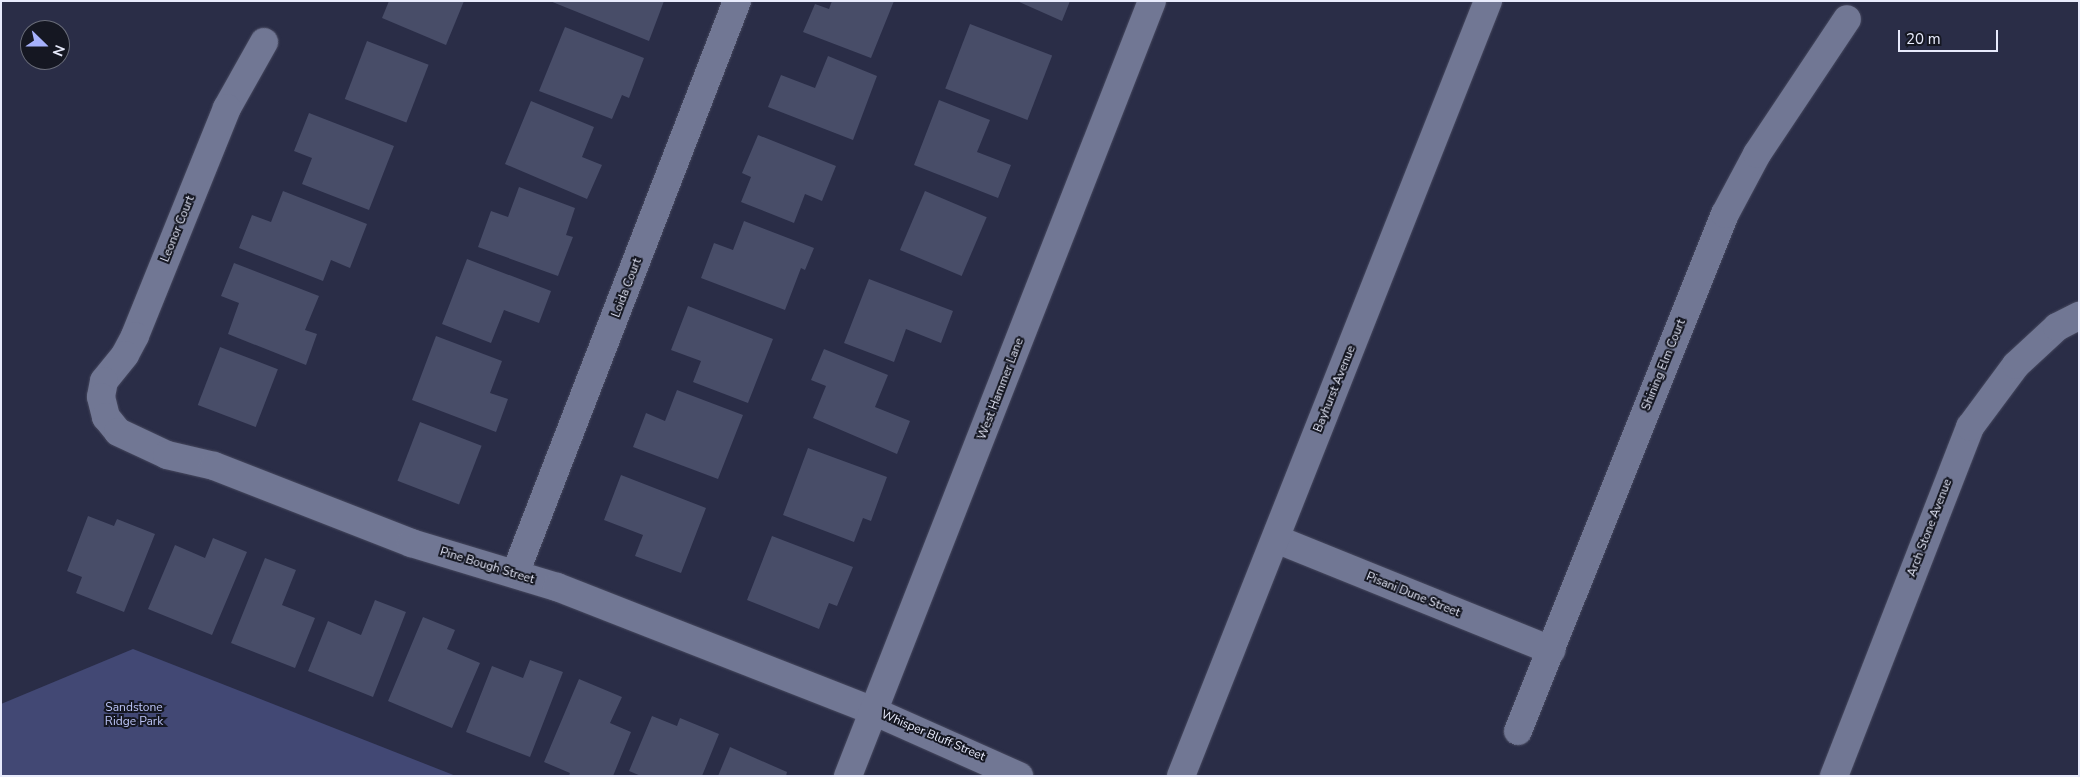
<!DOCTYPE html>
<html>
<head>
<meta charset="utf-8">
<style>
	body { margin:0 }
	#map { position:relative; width:2080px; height:777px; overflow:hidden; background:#2a2d47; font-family:"Nunito Sans",sans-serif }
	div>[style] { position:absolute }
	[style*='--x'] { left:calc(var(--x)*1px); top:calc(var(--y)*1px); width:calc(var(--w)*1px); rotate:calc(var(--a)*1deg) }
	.green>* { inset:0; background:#424874 }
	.building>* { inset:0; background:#484d68; transform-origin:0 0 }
	.roads { filter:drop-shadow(0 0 1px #46485e) drop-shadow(0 0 1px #46485e) }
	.minor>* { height:28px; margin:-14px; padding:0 14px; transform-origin:14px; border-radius:14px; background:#717794 }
	.tertiary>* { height:28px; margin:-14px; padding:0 14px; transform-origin:14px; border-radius:14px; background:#717794 }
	span { translate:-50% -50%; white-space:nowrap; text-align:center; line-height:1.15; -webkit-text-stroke:4px #151722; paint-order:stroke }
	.street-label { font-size:12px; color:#e8ebfc }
	.park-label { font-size:12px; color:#bbc3f5 }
	.frame { position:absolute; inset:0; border:2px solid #e8ebfc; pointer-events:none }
	.north { position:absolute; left:20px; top:20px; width:50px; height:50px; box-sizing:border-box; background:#151722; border:1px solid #696c79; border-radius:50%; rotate:112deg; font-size:14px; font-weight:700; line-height:20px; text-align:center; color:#e8ebfc }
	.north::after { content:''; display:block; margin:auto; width:18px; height:22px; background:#a6b1fc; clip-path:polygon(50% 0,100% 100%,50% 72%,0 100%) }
	.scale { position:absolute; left:1898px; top:30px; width:100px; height:22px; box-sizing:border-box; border:2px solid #e8ebfc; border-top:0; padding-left:6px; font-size:15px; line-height:18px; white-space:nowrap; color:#e8ebfc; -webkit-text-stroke:4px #151722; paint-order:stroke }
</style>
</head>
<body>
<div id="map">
	<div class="green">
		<i style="clip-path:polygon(133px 649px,456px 776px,1px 776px,1px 704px)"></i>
	</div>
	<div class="building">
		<i style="clip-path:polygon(389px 1px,464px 1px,446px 45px,382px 18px)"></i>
		<i style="clip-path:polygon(550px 1px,664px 1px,649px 41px)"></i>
		<i style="clip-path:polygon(832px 1px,894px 1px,871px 58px,803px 32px,815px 4px,829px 9px)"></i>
		<i style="clip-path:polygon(1017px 1px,1070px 1px,1062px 21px)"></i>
		<i style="left:970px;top:24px;width:88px;height:69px;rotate:21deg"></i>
		<i style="clip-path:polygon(565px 27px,644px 58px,629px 98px,622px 95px,612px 119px,539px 91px)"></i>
		<i style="left:367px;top:41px;width:66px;height:62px;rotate:21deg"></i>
		<i style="clip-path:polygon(828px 56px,877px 76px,853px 140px,768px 107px,781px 75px,815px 88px)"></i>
		<i style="clip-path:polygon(939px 100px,990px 120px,977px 152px,1011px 165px,998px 198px,914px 165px)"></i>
		<i style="clip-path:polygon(531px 101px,594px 127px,582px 157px,602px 165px,587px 199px,505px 164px)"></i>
		<i style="clip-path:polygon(309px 113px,394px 146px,369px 210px,302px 184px,312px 158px,294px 151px)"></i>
		<i style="clip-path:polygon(758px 135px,836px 166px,822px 201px,805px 194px,794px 223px,741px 202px,751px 177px,742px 173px)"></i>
		<i style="clip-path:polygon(519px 187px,575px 208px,566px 235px,573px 237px,558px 276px,478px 247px,491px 211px,508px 217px)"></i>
		<i style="clip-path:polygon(283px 191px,367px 224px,350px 268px,331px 260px,323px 281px,239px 248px,252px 215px,271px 222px)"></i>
		<i style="left:925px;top:191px;width:67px;height:64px;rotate:23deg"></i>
		<i style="clip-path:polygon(744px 221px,814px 248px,805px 270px,801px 268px,785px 310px,701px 278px,714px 243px,733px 250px)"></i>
		<i style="clip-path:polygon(467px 259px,551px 291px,539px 323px,504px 310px,491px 343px,442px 324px)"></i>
		<i style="clip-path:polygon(234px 263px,319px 296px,305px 330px,317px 334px,306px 365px,228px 334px,239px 303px,221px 296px)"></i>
		<i style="clip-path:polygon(869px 279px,953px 311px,941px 343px,906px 329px,894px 362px,844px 343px)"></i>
		<i style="clip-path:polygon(688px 306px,773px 339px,748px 403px,693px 382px,701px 361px,671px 350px)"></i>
		<i style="clip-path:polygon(436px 336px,502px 361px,490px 393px,508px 399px,496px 432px,412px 400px)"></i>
		<i style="left:220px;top:347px;width:62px;height:62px;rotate:21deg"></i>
		<i style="clip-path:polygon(824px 349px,888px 375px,875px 407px,910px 421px,897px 454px,813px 418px,826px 386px,811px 380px)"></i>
		<i style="clip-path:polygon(677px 390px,743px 415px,718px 479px,633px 447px,646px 413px,665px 421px)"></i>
		<i style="left:420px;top:422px;width:66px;height:63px;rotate:21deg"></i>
		<i style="clip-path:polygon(808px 448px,887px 477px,871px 521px,863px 518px,854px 542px,783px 515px)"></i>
		<i style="clip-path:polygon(621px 475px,706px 508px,681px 573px,635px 556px,643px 535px,604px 520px)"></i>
		<i style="clip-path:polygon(88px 516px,114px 526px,117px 519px,155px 534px,124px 612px,76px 593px,82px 577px,67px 571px)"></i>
		<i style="clip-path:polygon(772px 536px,853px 567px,837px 606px,829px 603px,819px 629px,747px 600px)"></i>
		<i style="clip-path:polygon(213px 538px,247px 552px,212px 635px,148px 609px,175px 545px,205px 558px)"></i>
		<i style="clip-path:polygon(265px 558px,296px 570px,282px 605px,315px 618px,295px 668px,231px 643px)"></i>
		<i style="clip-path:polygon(375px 600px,406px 612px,373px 697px,308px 671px,328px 621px,361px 635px)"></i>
		<i style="clip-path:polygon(423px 617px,455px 630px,447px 649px,480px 663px,452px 728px,388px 701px)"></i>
		<i style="clip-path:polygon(530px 660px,563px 672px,530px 757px,466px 732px,492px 666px,523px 678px)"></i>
		<i style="clip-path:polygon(579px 679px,622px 697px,610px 723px,631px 732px,613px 776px,569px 776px,570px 773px,544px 762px)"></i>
		<i style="clip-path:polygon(652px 716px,677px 726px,680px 718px,719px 734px,702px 776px,641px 776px,629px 771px)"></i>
		<i style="clip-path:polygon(730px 747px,787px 772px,786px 776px,718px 776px)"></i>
	</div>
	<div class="roads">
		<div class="minor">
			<i style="--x:264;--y:42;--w:76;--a:119.3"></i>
			<i style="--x:227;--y:108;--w:246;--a:112"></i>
			<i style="--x:135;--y:336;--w:21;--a:118"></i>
			<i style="--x:125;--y:355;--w:33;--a:129"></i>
			<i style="--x:104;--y:381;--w:16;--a:101"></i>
			<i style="--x:101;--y:397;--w:21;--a:76"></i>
			<i style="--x:106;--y:417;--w:19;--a:51"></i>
			<i style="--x:118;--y:432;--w:54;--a:25.1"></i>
			<i style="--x:167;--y:455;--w:48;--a:13.2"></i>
			<i style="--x:214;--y:466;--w:212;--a:21.3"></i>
			<i style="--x:411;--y:543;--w:152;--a:16.8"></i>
			<i style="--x:557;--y:587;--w:339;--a:21.4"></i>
			<i style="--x:873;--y:711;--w:160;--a:24"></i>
			<i style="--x:1276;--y:539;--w:297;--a:22"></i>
			<i style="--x:515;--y:574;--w:615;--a:-68.82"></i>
			<i style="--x:1518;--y:731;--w:557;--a:-68.18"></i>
			<i style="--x:1725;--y:214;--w:68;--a:-61.9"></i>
			<i style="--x:1757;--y:154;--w:162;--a:-56.3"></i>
			<i style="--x:1181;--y:776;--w:834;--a:-68.39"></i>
			<i style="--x:1834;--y:776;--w:375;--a:-68.7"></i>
			<i style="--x:1970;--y:427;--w:77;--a:-53.4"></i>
			<i style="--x:2016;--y:365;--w:56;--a:-42.8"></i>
			<i style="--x:2057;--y:327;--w:25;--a:-27"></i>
		</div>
		<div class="tertiary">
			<i style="--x:848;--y:776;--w:832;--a:-68.58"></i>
		</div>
	</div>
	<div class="street-label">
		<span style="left:178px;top:229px;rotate:-68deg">Leonor Court</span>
		<span style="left:627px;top:288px;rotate:-69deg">Loida Court</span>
		<span style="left:1664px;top:365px;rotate:-68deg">Shining Elm Court</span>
		<span style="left:1001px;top:389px;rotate:-69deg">West Hammer Lane</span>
		<span style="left:1335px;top:389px;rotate:-68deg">Bayhurst Avenue</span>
		<span style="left:1930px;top:528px;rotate:-69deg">Arch Stone Avenue</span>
		<span style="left:487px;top:566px;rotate:17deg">Pine Bough Street</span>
		<span style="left:1413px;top:595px;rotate:22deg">Pisani Dune Street</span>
		<span style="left:933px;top:736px;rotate:23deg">Whisper Bluff Street</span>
	</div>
	<div class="park-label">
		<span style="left:134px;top:715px">Sandstone<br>Ridge Park</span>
	</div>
	<div class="frame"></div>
	<div class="north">N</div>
	<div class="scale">20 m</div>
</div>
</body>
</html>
